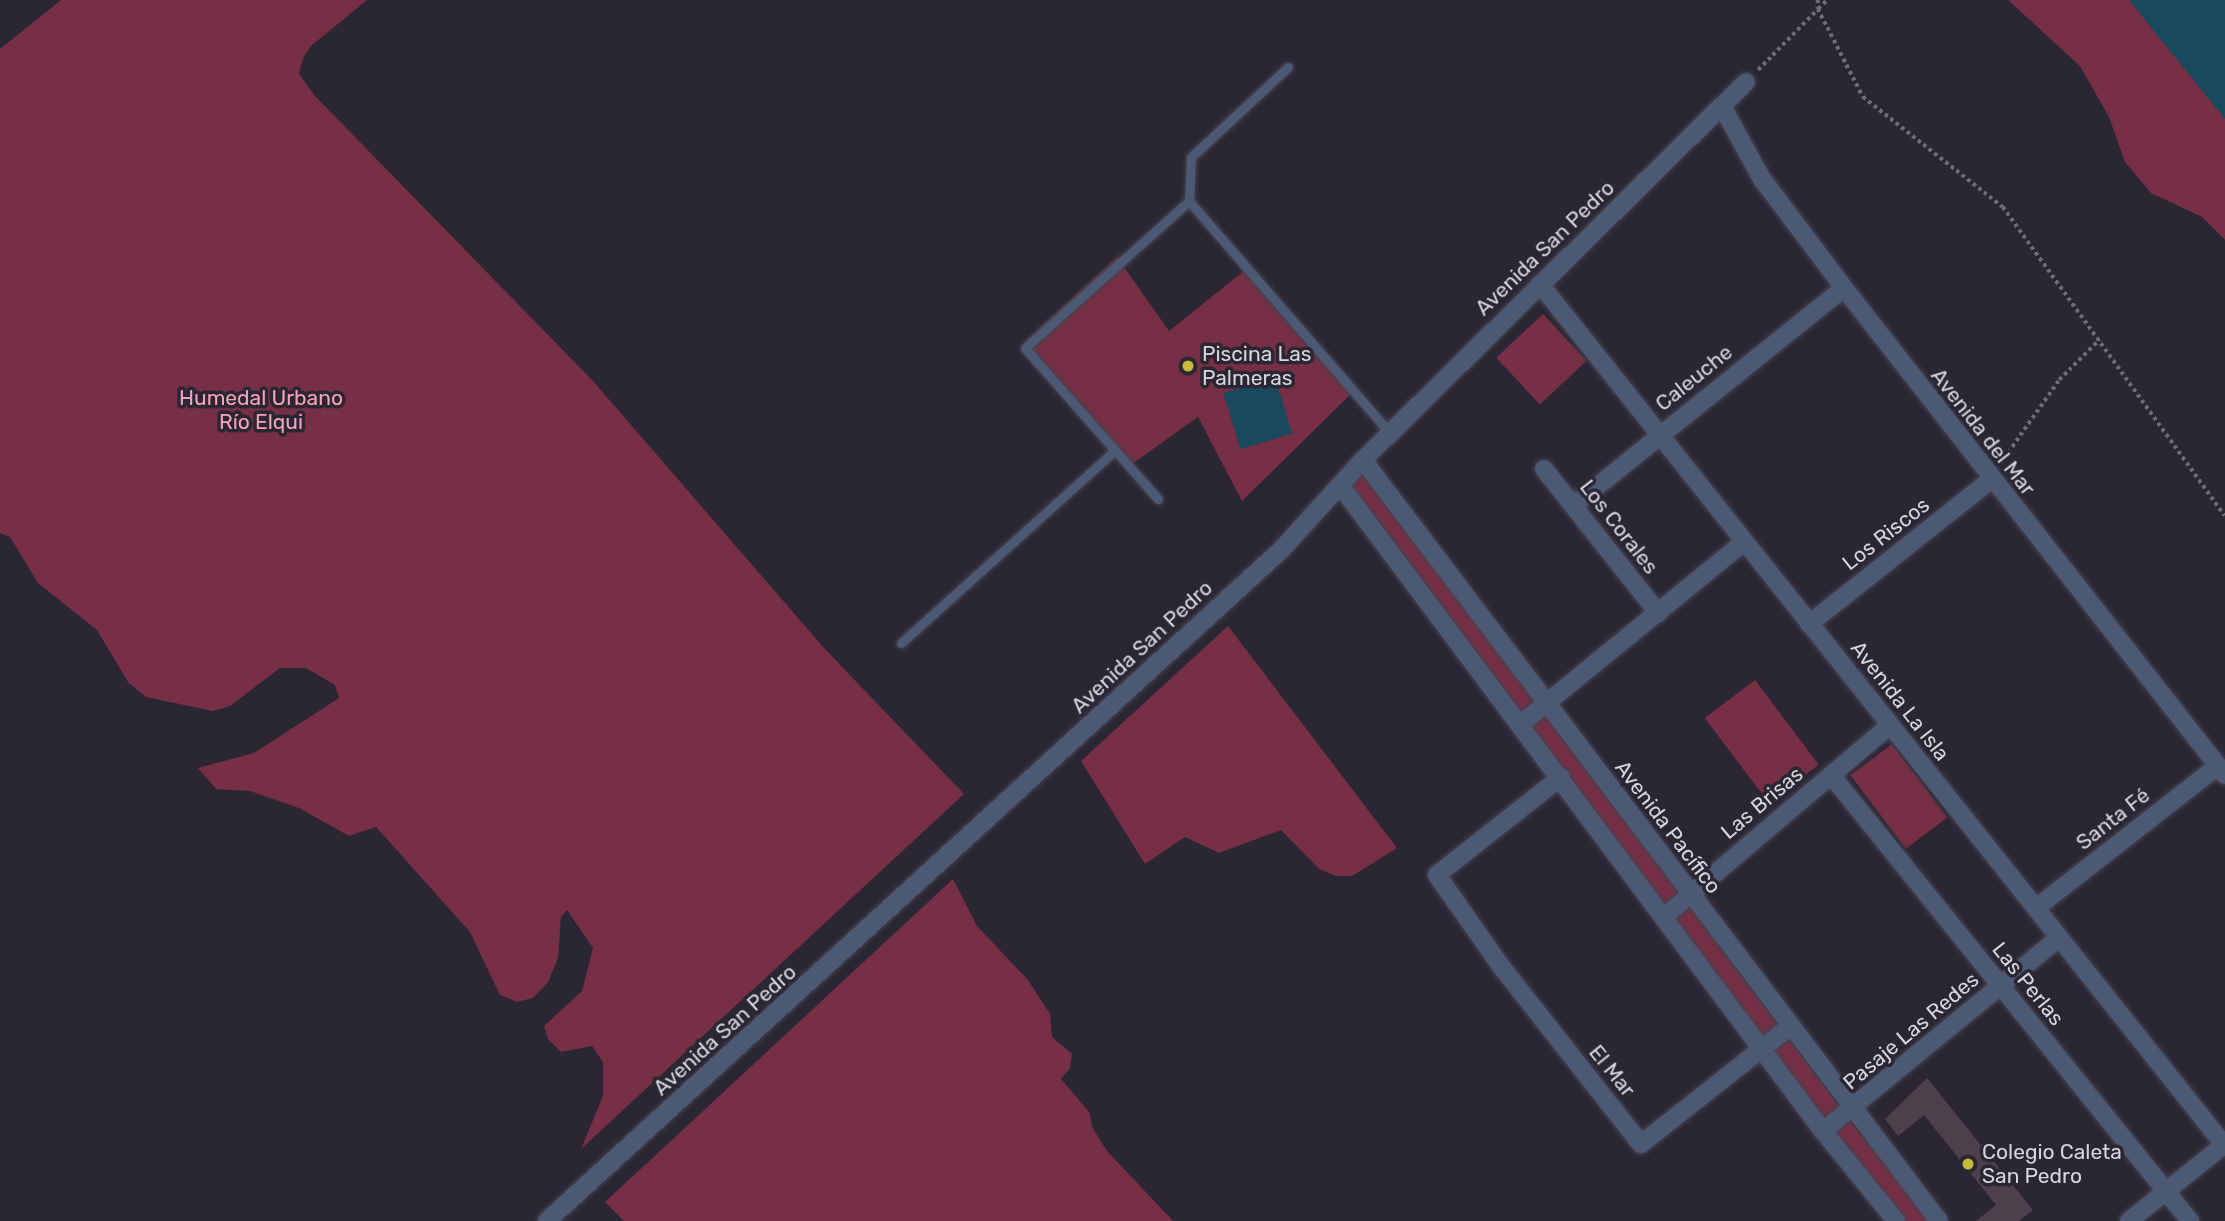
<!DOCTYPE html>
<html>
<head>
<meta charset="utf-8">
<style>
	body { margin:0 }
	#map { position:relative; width:2225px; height:1221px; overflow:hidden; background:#2a2634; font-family:Rubik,sans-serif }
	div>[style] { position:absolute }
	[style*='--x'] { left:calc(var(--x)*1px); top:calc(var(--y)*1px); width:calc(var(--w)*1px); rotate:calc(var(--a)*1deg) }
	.green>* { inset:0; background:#762f44; transform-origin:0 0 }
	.water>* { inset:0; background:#19495d; transform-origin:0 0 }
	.building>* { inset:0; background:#4d404b }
	.path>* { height:3.5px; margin-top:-1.75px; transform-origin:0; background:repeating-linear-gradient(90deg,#6f6b78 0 3.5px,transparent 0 7px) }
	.roads { filter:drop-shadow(0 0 2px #46424f) drop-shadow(0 0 2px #46424f) }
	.service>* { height:9px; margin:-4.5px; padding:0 4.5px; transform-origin:4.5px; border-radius:4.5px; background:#4c5974 }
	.minor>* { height:18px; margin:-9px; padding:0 9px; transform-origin:9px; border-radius:9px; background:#4c5974 }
	.tertiary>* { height:18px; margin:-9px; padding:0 9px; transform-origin:9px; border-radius:9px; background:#4c5974 }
	.dots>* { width:19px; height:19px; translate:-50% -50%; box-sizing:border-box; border:4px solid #2a2634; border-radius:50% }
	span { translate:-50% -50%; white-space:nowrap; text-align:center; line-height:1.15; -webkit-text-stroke:7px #2a2634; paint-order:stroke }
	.street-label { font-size:21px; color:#d8d5df }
	.poi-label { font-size:21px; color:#d8d5df }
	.left { translate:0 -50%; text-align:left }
	.park-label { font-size:21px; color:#faa3b8 }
</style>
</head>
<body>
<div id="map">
	<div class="green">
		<i style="clip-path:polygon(61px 0,367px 0,311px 46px,303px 58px,299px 74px,315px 96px,593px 381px,824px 648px,964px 794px,581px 1149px,603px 1096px,603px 1062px,592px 1046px,561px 1052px,548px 1039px,544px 1026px,582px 991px,593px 948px,567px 910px,561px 917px,558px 958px,548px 982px,533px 998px,517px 1002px,500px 995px,470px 932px,376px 827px,349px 836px,299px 808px,250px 791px,216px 789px,198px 768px,254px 753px,339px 698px,335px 685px,306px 668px,280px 668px,230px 706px,213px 711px,146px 697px,128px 682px,97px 630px,38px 583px,10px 537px,0 533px,0 49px)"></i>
		<i style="clip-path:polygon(2008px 0,2225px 0,2225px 240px,2202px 217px,2151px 193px,2125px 162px,2109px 117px,2080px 66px)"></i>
		<i style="clip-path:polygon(1117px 257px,1169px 331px,1245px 270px,1354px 391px,1242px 501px,1198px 417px,1125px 469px,1025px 341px)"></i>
		<i style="left:1543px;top:314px;width:64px;height:64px;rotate:47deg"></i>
		<i style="clip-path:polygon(1362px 471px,1845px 1114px,1929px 1221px,1905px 1221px,1828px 1126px,1349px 485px)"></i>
		<i style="clip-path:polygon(1228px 626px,1397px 848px,1352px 876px,1336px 876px,1319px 869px,1281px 830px,1219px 853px,1185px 837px,1145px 864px,1081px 761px)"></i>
		<i style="left:1755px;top:680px;width:106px;height:63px;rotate:53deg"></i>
		<i style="left:1892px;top:744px;width:92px;height:52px;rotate:53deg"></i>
		<i style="clip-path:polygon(953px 879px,977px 926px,1028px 980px,1050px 1014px,1052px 1037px,1072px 1054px,1070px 1068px,1061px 1079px,1090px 1113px,1092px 1127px,1107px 1151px,1173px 1221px,624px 1221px,605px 1202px)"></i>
	</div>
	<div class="water">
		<i style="clip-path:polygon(2129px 0,2225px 0,2225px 119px)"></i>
		<i style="left:1275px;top:377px;width:59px;height:54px;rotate:73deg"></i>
	</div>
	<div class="building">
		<i style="clip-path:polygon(1927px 1078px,2033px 1210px,2019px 1221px,1976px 1221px,1996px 1205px,1924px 1115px,1898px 1136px,1885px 1119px)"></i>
	</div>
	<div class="path">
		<i style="--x:1818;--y:0;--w:9;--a:90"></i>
		<i style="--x:1818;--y:9;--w:13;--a:-45"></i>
		<i style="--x:1758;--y:70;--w:86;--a:-45.5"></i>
		<i style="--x:1818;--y:9;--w:99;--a:62.9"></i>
		<i style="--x:1863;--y:97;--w:178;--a:38.2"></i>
		<i style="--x:2003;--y:207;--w:380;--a:54.3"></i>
		<i style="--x:2000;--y:464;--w:103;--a:-54.9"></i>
		<i style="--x:2059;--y:380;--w:57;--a:-45"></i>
	</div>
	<div class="roads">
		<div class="service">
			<i style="--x:1288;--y:67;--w:132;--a:137.1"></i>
			<i style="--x:1191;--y:157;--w:44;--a:92.6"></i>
			<i style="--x:1189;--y:201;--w:307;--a:49.1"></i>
			<i style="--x:1158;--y:499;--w:201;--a:-131.4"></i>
			<i style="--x:1025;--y:348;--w:220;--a:-41.9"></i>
			<i style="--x:901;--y:643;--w:288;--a:-42"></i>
		</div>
		<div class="minor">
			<i style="--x:1722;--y:106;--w:83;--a:61.3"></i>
			<i style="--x:1762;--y:179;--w:136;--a:53"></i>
			<i style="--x:1844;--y:288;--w:618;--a:51.96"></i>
			<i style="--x:1540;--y:284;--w:1101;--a:51.53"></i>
			<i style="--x:1363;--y:460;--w:954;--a:52.88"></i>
			<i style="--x:1544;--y:469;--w:184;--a:51.6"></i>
			<i style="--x:1340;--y:485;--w:807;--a:53.22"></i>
			<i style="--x:1823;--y:1131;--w:116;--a:51"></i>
			<i style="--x:1574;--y:505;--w:346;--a:-38.8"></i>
			<i style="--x:1809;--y:624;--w:232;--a:-38.4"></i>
			<i style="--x:1522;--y:723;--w:286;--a:-39.2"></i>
			<i style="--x:1831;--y:775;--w:573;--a:51.17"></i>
			<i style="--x:1561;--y:777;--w:158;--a:141.7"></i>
			<i style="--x:1437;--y:875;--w:110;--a:55"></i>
			<i style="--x:1500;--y:965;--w:228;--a:51.8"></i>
			<i style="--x:1641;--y:1144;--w:189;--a:-38.3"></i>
			<i style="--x:2036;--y:908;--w:231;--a:-38"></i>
			<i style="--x:1665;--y:916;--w:295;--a:-40.3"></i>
			<i style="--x:1823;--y:1131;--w:305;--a:-39.3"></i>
			<i style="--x:2129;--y:1221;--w:123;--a:-38.7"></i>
		</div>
		<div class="tertiary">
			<i style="--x:547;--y:1221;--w:994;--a:-42.43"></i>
			<i style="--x:1281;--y:550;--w:122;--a:-47.7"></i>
			<i style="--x:1363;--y:460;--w:538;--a:-44.62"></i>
		</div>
	</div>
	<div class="dots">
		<i style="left:1188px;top:366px;background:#c8bb3b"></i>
		<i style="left:1968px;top:1164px;background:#c8bb3b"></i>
	</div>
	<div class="street-label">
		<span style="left:1545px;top:248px;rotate:-44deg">Avenida San Pedro</span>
		<span style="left:1694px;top:378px;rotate:-39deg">Caleuche</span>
		<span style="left:1983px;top:432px;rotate:52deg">Avenida del Mar</span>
		<span style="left:1619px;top:527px;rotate:52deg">Los Corales</span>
		<span style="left:1886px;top:534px;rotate:-38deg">Los Riscos</span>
		<span style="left:1142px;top:647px;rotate:-43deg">Avenida San Pedro</span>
		<span style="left:1900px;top:701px;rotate:52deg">Avenida La Isla</span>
		<span style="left:1762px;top:803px;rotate:-40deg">Las Brisas</span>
		<span style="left:2113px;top:819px;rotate:-38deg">Santa Fé</span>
		<span style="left:1668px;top:827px;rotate:53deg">Avenida Pacífico</span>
		<span style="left:2028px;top:984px;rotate:51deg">Las Perlas</span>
		<span style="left:725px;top:1030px;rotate:-42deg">Avenida San Pedro</span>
		<span style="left:1911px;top:1031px;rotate:-40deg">Pasaje Las Redes</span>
		<span style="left:1612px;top:1071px;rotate:51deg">El Mar</span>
	</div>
	<div class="poi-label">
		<span class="left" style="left:1202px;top:366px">Piscina Las<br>Palmeras</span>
		<span class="left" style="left:1982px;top:1164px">Colegio Caleta<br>San Pedro</span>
	</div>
	<div class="park-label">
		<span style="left:261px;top:410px">Humedal Urbano<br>Río Elqui</span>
	</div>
</div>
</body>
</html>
